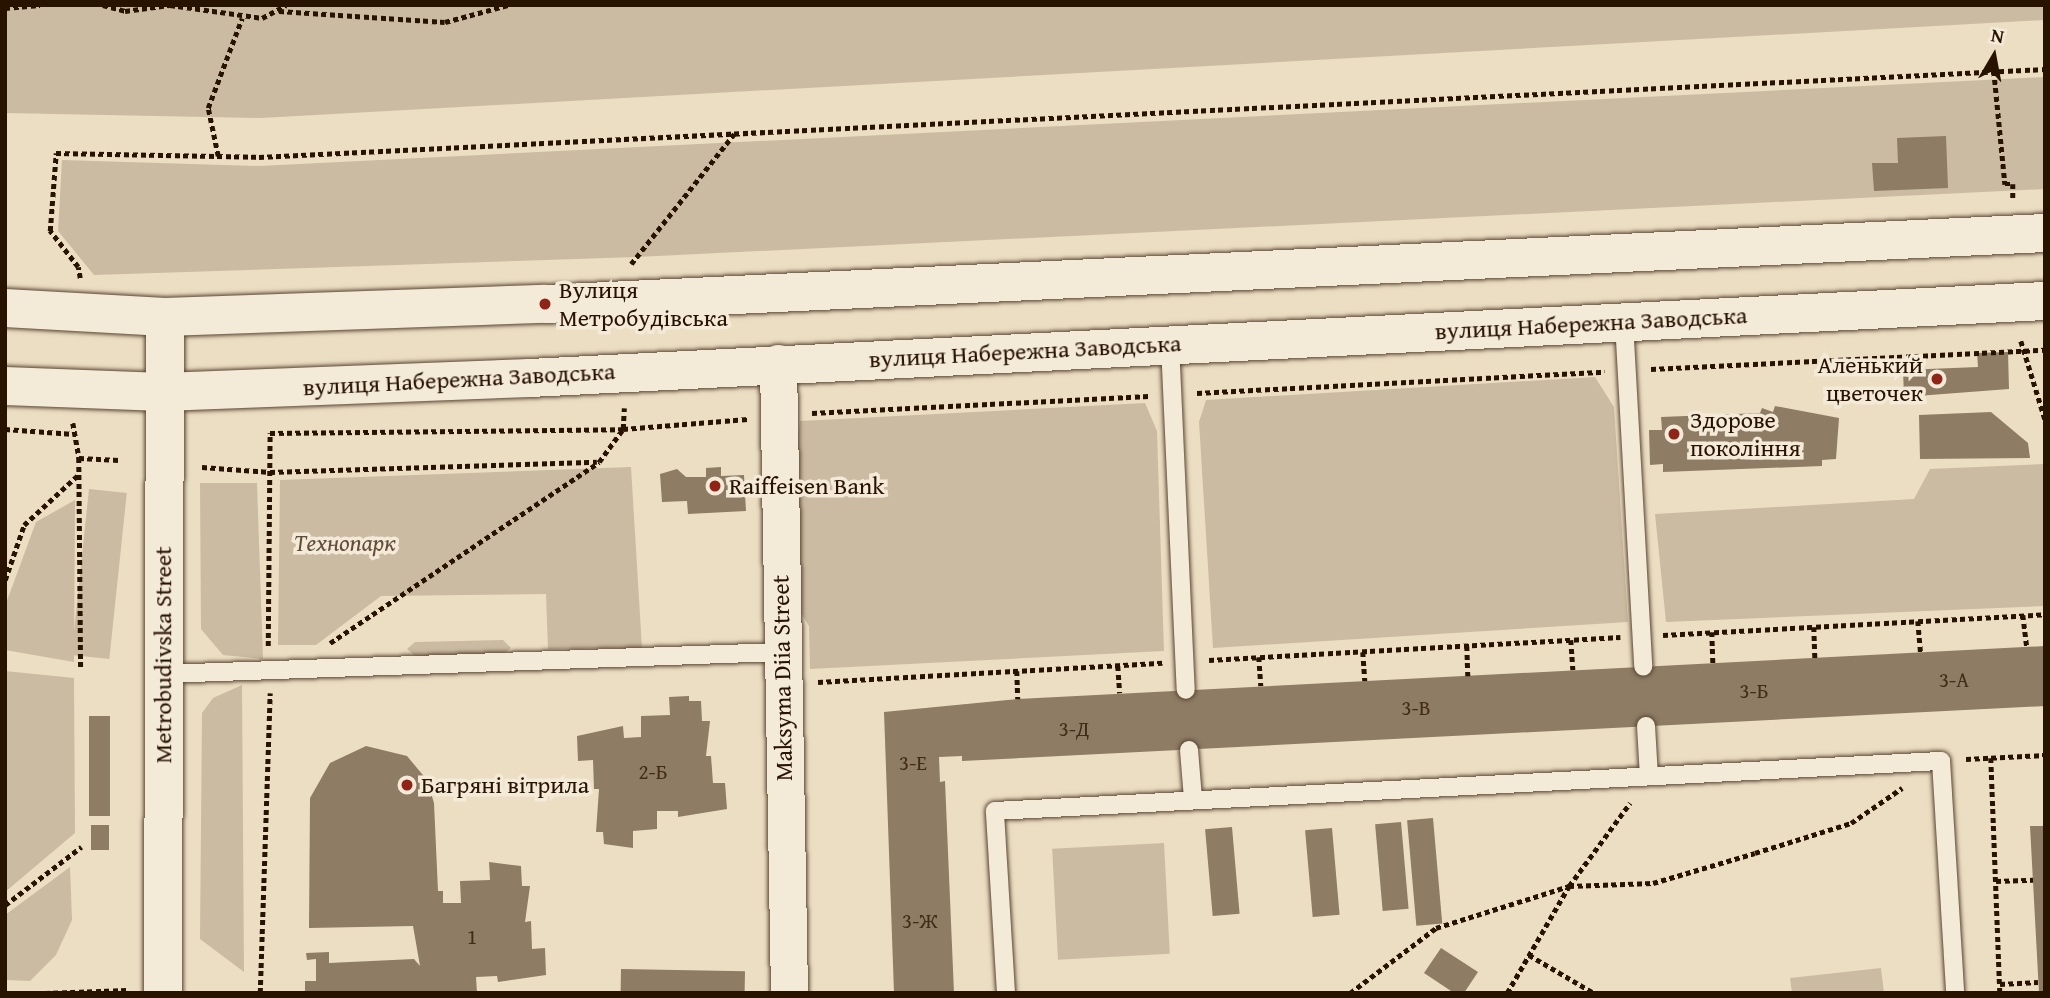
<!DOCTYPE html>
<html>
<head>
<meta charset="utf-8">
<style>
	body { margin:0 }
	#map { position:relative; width:2050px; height:998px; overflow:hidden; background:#ecdec3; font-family:"Gentium Book Plus",serif }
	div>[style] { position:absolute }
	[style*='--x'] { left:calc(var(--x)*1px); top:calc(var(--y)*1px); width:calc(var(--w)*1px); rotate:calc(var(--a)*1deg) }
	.green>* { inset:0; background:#cbbba2; transform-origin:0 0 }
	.building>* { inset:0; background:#8e7c65; transform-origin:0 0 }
	.path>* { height:4.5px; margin-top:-2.25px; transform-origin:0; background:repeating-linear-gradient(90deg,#281200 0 5px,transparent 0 8.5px) }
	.roads { filter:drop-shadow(0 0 2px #594531) drop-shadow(0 0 2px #594531) }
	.lane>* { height:18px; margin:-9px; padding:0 9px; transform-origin:9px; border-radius:9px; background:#f3ead8 }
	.street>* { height:37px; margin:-18.5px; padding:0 18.5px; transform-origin:18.5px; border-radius:18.5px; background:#f3ead8 }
	.secondary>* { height:38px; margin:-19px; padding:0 19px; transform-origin:19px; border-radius:19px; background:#f3ead8 }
	.dots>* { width:19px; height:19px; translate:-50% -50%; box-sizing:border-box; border:4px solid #f3ead8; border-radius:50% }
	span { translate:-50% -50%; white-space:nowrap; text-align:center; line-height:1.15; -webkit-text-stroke:7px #f3ead8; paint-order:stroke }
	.number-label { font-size:21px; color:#422c19 }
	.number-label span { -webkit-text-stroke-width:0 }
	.poi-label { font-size:24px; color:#281200 }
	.left { translate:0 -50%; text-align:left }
	.right { translate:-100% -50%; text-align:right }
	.street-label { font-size:24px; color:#281200 }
	.park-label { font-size:24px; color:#614d39; font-style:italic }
	.frame { position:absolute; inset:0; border:7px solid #281200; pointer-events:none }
	.north { position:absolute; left:1959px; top:21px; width:70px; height:70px; -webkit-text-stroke:5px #f3ead8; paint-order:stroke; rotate:10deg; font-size:19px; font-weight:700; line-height:28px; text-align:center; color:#281200 }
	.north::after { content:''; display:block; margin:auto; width:24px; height:32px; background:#281200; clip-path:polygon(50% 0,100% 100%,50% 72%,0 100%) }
</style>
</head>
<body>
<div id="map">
	<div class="green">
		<i style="clip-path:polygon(5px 5px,2045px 5px,2045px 20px,261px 118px,5px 113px)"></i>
		<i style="clip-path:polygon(2045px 77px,2045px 189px,637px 257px,94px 275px,58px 231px,62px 160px,259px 166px)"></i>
		<i style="clip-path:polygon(1595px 377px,1614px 407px,1628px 622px,1213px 648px,1199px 422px,1206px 400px)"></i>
		<i style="clip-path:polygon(1145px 403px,1157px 431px,1164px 651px,810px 669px,809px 626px,800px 612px,796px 458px,800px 421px)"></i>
		<i style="clip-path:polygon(2045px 464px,2045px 606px,1666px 622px,1655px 514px,1914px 499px,1930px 469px)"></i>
		<i style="clip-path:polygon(631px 467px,642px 648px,548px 649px,546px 594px,381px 596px,316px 645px,278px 645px,280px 480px)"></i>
		<i style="clip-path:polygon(200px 483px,257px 483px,263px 659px,223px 655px,201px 629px)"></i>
		<i style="left:89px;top:489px;width:38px;height:167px;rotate:6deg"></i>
		<i style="clip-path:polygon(75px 500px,74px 662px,5px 650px,5px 606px,36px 522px)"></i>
		<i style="clip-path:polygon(503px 640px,511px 648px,503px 654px,416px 657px,407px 649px,415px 642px)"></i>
		<i style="clip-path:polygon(5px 671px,74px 678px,75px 833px,5px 892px)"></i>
		<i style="clip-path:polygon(242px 685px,244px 972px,200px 939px,202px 713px,213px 698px)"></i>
		<i style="left:1164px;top:843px;width:111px;height:112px;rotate:87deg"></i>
		<i style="clip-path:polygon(70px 867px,72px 920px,56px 955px,30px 981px,5px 980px,5px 915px)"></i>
		<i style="clip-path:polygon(1881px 968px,1884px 993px,1792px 993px,1790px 978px)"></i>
	</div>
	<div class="building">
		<i style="clip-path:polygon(1946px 136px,1948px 188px,1874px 191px,1872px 163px,1898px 163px,1897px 138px)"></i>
		<i style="clip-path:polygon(2008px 352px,2009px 389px,1904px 397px,1903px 370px,1978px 367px,1977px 353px)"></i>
		<i style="clip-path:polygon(1775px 406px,1839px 418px,1836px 459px,1822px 460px,1822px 466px,1663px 472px,1663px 464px,1650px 465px,1649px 430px,1662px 430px,1661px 417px,1760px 413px,1762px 408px,1773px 412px)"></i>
		<i style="clip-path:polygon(1991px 412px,2028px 443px,2030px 458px,1920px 459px,1919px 415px)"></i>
		<i style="clip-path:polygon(721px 467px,721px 476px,744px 475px,746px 511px,688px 514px,687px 501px,662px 502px,660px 474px,677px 469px,686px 477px,706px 477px,706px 468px)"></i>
		<i style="clip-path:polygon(2045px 646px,2045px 706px,962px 761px,962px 756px,939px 757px,940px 782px,945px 781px,954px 993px,894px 993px,884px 712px,1018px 699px)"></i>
		<i style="clip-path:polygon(689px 696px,689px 701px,701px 701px,702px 721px,710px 721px,706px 756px,711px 756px,713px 783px,725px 783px,727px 809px,678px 817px,678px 811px,657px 811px,657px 829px,633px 831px,633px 848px,604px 844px,603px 832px,596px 832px,599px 789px,594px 789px,593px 760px,578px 761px,577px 736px,623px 726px,624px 738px,641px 737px,641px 716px,670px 715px,669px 697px)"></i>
		<i style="left:89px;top:716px;width:21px;height:100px"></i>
		<i style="clip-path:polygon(366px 746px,407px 756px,427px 780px,434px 803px,438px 891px,443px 891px,443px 903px,461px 903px,460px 881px,490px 880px,489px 862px,521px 866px,522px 886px,530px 886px,525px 922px,531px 921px,532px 949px,545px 948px,546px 975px,498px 982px,497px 976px,476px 977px,477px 993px,305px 993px,305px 981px,316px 981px,316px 959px,307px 960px,306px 953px,329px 952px,329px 963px,414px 959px,420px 966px,413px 926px,309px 928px,310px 798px,330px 763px)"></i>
		<i style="left:1433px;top:818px;width:106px;height:26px;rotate:85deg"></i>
		<i style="left:1401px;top:822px;width:87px;height:26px;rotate:85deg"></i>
		<i style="left:91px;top:825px;width:18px;height:25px"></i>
		<i style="clip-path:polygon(2030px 826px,2045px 826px,2045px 993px,2039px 993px)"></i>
		<i style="left:1232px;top:827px;width:87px;height:27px;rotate:85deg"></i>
		<i style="left:1332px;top:828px;width:87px;height:27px;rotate:85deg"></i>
		<i style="clip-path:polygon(1441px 948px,1478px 972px,1464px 993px,1454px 993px,1424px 973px)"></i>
		<i style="left:621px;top:969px;width:124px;height:24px;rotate:1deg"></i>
	</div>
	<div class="path">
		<i style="--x:103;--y:5;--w:23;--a:15"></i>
		<i style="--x:125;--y:11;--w:45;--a:-7.6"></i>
		<i style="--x:170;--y:5;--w:93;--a:8"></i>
		<i style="--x:262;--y:18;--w:27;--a:-28"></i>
		<i style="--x:5;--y:8;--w:35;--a:-5"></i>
		<i style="--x:279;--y:11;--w:166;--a:3.8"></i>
		<i style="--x:445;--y:22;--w:65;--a:-15.1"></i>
		<i style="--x:1994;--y:71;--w:114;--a:84.4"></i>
		<i style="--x:2005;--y:184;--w:8;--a:0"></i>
		<i style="--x:2013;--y:184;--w:16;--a:90"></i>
		<i style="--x:218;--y:156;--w:49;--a:-101.8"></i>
		<i style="--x:208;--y:108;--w:96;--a:-69.3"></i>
		<i style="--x:631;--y:264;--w:166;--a:-51.6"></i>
		<i style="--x:80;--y:278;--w:11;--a:-100"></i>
		<i style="--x:78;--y:267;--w:46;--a:-127.9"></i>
		<i style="--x:50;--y:231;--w:78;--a:-85.6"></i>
		<i style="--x:56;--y:153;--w:203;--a:1.1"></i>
		<i style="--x:259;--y:157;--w:1788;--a:-2.82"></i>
		<i style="--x:2021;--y:341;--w:82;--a:72.9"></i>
		<i style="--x:1651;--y:369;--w:394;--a:-2.8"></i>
		<i style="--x:1197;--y:393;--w:408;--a:-3"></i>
		<i style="--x:812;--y:413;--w:337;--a:-2.9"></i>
		<i style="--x:73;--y:423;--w:36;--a:80"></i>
		<i style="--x:79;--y:458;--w:212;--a:89.5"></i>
		<i style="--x:5;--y:429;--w:69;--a:4.1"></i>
		<i style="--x:79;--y:458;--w:40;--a:2.9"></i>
		<i style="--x:202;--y:467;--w:68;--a:4.2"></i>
		<i style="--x:270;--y:472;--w:327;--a:-1.8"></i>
		<i style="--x:5;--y:580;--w:58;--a:-70.9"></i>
		<i style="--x:24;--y:525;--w:75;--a:-42.8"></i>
		<i style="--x:2023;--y:615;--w:32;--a:83"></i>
		<i style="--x:1918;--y:621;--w:32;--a:85"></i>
		<i style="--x:1814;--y:627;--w:31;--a:88"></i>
		<i style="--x:1712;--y:632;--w:31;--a:88"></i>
		<i style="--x:1663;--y:635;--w:383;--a:-3.1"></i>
		<i style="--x:1571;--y:640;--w:30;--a:86"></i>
		<i style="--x:330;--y:643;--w:324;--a:-33.9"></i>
		<i style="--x:599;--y:462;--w:41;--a:-54"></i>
		<i style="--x:623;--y:429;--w:21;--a:-87"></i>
		<i style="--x:268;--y:646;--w:213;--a:-89.5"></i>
		<i style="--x:270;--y:433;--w:353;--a:-0.6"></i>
		<i style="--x:623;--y:429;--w:125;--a:-4.6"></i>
		<i style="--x:1467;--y:646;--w:30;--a:88"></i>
		<i style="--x:1363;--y:652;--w:29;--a:86"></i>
		<i style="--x:1259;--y:657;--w:29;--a:86"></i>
		<i style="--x:1209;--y:660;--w:412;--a:-3.2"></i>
		<i style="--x:1118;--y:666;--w:27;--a:86"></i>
		<i style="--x:1017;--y:671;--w:28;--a:88"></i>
		<i style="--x:818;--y:682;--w:345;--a:-3.2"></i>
		<i style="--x:1991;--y:758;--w:235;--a:87.8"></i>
		<i style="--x:1966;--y:759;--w:79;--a:-2.9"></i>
		<i style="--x:1996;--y:881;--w:37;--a:-2"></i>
		<i style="--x:5;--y:905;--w:96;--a:-37.3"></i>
		<i style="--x:1529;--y:955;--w:75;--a:30.3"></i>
		<i style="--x:2000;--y:984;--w:38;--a:-3"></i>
		<i style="--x:45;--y:993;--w:82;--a:-2.1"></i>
		<i style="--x:260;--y:993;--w:300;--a:-88.1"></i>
		<i style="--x:1350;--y:993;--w:108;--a:-37.1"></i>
		<i style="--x:1436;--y:928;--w:139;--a:-17.5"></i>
		<i style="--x:1569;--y:886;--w:84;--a:-2"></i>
		<i style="--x:1653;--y:883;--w:106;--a:-16.4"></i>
		<i style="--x:1755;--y:853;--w:101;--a:-17.4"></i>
		<i style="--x:1851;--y:823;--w:62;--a:-34.5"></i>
		<i style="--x:1507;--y:993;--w:124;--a:-59.9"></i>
		<i style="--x:1569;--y:886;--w:103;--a:-53.7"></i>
	</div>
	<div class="roads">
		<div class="lane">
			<i style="--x:1624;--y:322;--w:345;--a:86.8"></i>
			<i style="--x:1170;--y:344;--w:346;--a:87.4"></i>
			<i style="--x:163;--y:674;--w:619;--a:-2.04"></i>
			<i style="--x:1646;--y:726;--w:50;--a:86.6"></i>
			<i style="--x:1189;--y:750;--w:49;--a:85.3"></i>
			<i style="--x:1006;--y:993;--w:182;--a:-93.5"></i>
			<i style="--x:995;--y:811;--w:947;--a:-3.03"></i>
			<i style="--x:1941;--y:761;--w:232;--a:86.5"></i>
		</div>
		<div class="street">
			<i style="--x:778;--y:363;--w:630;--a:89"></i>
		</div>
		<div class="secondary">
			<i style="--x:5;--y:308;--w:160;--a:3.2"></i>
			<i style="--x:165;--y:317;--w:380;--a:-2"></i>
			<i style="--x:545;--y:304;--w:1502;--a:-2.71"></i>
			<i style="--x:5;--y:386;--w:158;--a:2.2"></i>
			<i style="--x:163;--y:392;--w:367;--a:-2.2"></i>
			<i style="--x:530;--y:378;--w:1517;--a:-2.91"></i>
			<i style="--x:163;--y:993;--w:676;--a:-89.83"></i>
		</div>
	</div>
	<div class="dots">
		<i style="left:545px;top:304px;background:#8f2418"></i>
		<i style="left:1937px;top:379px;background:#8f2418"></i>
		<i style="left:1674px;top:434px;background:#8f2418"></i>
		<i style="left:715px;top:486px;background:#8f2418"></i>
		<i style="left:407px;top:785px;background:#8f2418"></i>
	</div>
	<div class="number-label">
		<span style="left:1954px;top:680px">3-А</span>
		<span style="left:1754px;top:691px">3-Б</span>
		<span style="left:1416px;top:708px">3-В</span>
		<span style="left:1074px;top:729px">3-Д</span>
		<span style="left:913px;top:763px">3-Е</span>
		<span style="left:653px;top:772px">2-Б</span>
		<span style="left:920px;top:921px">3-Ж</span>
		<span style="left:472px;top:937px">1</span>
	</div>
	<div class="poi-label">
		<span class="left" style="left:559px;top:304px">Вулиця<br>Метробудівська</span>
		<span class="right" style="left:1923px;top:379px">Аленький<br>цветочек</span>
		<span class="left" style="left:1690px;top:434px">Здорове<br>покоління</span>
		<span class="left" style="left:729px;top:486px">Raiffeisen Bank</span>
		<span class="left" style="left:421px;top:785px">Багряні вітрила</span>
	</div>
	<div class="street-label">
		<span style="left:1591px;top:323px;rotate:-3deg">вулиця Набережна Заводська</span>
		<span style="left:1025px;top:351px;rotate:-3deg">вулиця Набережна Заводська</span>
		<span style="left:459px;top:379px;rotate:-3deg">вулиця Набережна Заводська</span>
		<span style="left:163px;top:655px;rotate:-90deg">Metrobudivska Street</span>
		<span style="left:782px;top:678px;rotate:-91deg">Maksyma Diia Street</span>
	</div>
	<div class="park-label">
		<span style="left:345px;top:543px">Технопарк</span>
	</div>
	<div class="frame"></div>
	<div class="north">N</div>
</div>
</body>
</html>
